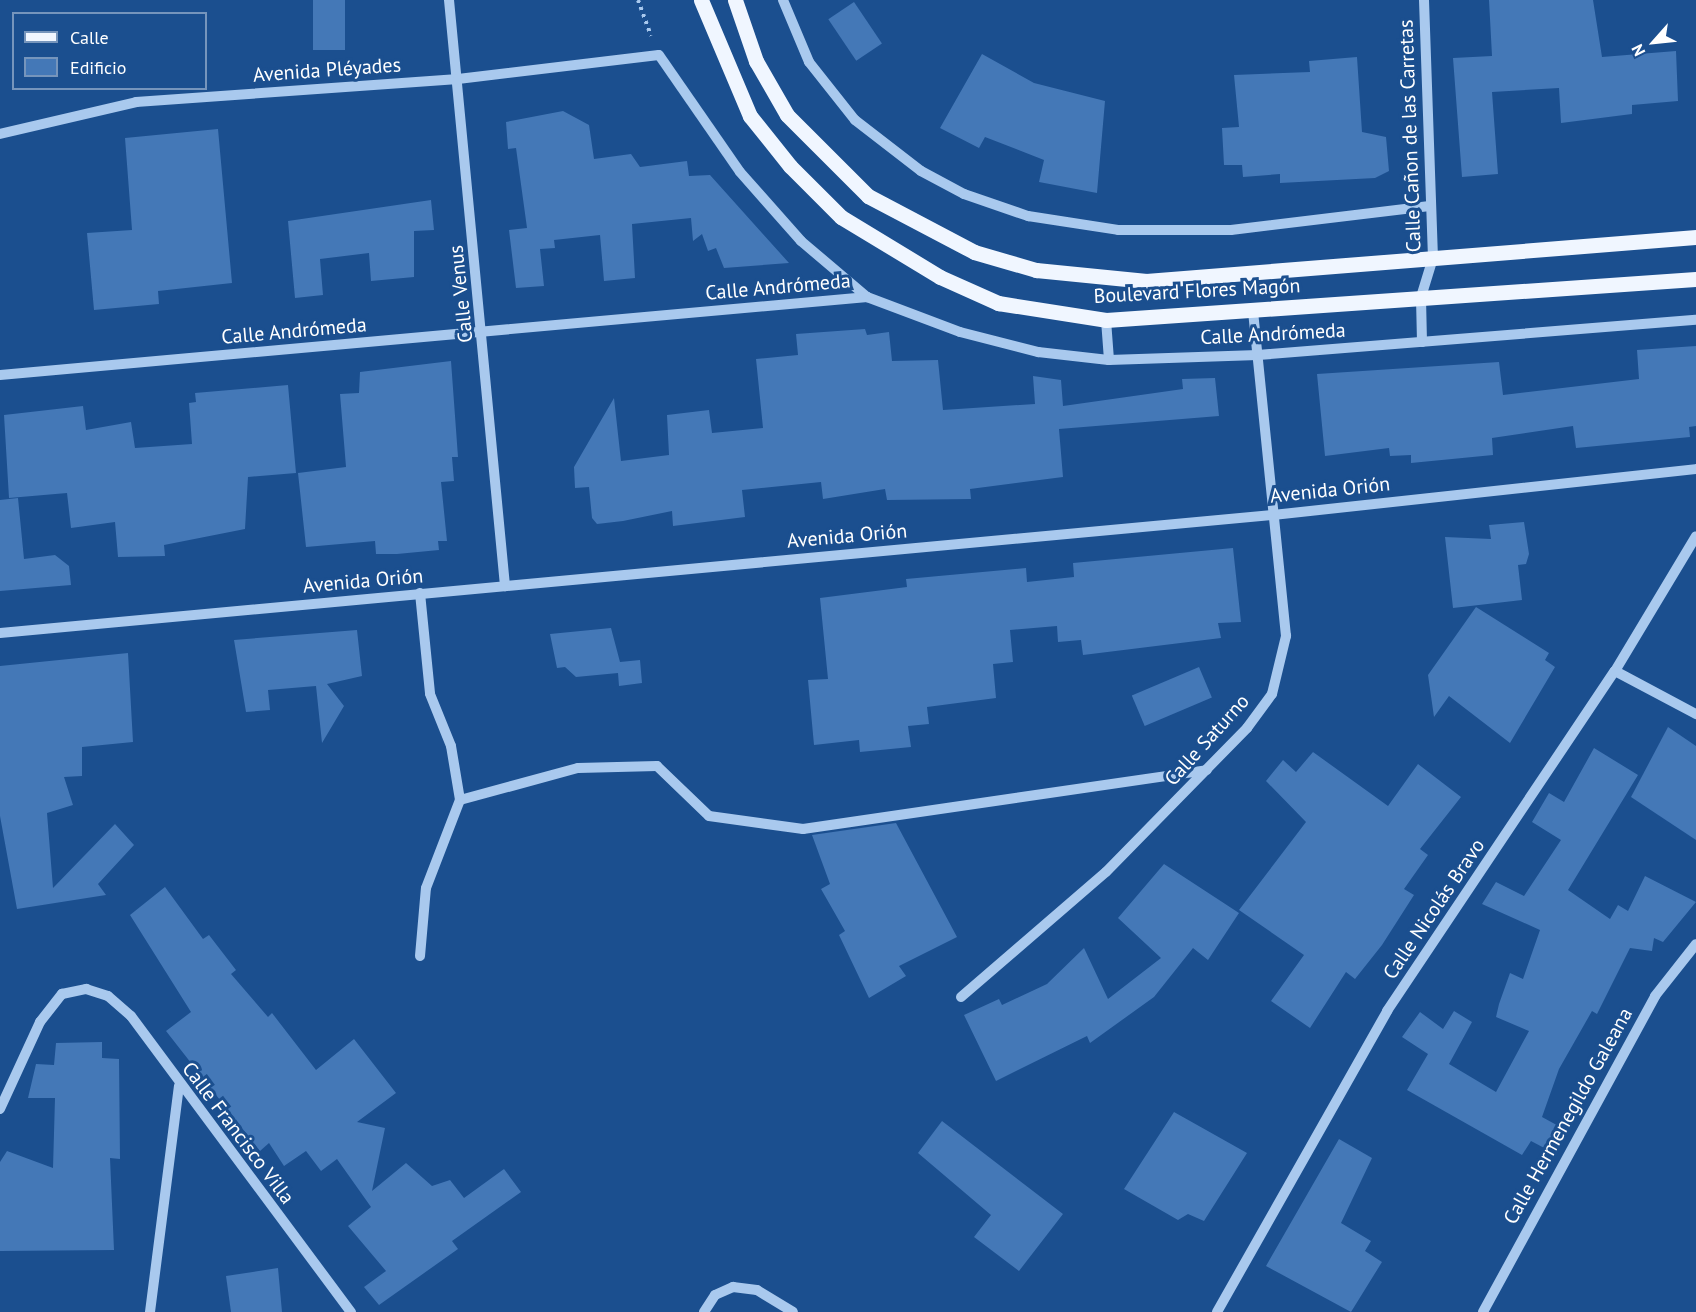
<!DOCTYPE html>
<html>
<head>
<meta charset="utf-8">
<style>
	body { margin:0 }
	#map { position:relative; width:1696px; height:1312px; overflow:hidden; background:#1b4f8f; font-family:"PT Sans",sans-serif }
	div>[style] { position:absolute }
	[style*='--x'] { left:calc(var(--x)*1px); top:calc(var(--y)*1px); width:calc(var(--w)*1px); rotate:calc(var(--a)*1deg) }
	.building>* { inset:0; background:#4478b7; transform-origin:0 0 }
	.path>* { height:4px; margin-top:-2px; transform-origin:0; background:repeating-linear-gradient(90deg,#a9c9ee 0 3px,transparent 0 7.5px) }
	.minor>* { height:10px; margin:-5px; padding:0 5px; transform-origin:5px; border-radius:5px; background:#a9c9ee }
	.major>* { height:15px; margin:-7.5px; padding:0 7.5px; transform-origin:7.5px; border-radius:7.5px; background:#f0f6ff }
	span { translate:-50% -50%; white-space:nowrap; text-align:center; line-height:1.15; -webkit-text-stroke:6px #1b4f8f; paint-order:stroke }
	.street-label { font-size:20px; color:#fff }
	.legend { position:absolute; left:12px; top:12px; width:195px; height:78px; box-sizing:border-box; background:#1b4f8f; border:2px solid #7695bc; margin:0; padding:8px 10px; list-style:none; font-size:18px; color:#fff }
	.legend li { display:flex; align-items:center; gap:12px; height:30px }
	.legend b { width:30px; border:2px solid #7695bc }
	.north { position:absolute; left:1624px; top:12px; width:60px; height:60px; -webkit-text-stroke:4px #1b4f8f; paint-order:stroke; rotate:243deg; font-size:16px; font-weight:700; line-height:24px; text-align:center; color:#fff }
	.north::after { content:''; display:block; margin:auto; width:21px; height:27px; background:#fff; clip-path:polygon(50% 0,100% 100%,50% 72%,0 100%) }
</style>
</head>
<body>
<div id="map">
	<div class="building">
		<i style="left:313px;top:0;width:32px;height:50px"></i>
		<i style="clip-path:polygon(1489px 0,1593px 0,1602px 57px,1676px 51px,1678px 101px,1632px 105px,1632px 114px,1561px 123px,1559px 88px,1492px 92px,1498px 174px,1462px 177px,1453px 58px,1492px 56px)"></i>
		<i style="left:854px;top:2px;width:50px;height:31px;rotate:56deg"></i>
		<i style="clip-path:polygon(982px 54px,1034px 83px,1105px 101px,1097px 193px,1039px 182px,1044px 160px,985px 137px,979px 148px,940px 128px)"></i>
		<i style="clip-path:polygon(1357px 57px,1362px 132px,1386px 137px,1389px 171px,1375px 178px,1280px 183px,1280px 174px,1243px 177px,1242px 165px,1224px 165px,1222px 128px,1239px 127px,1234px 75px,1310px 72px,1309px 61px)"></i>
		<i style="clip-path:polygon(563px 111px,589px 125px,594px 159px,631px 154px,640px 167px,687px 161px,689px 176px,710px 175px,789px 263px,724px 268px,716px 248px,708px 251px,702px 234px,693px 241px,691px 218px,632px 224px,635px 278px,604px 281px,600px 235px,554px 240px,555px 248px,540px 249px,544px 286px,516px 288px,509px 230px,527px 228px,516px 148px,508px 149px,506px 122px)"></i>
		<i style="clip-path:polygon(218px 129px,232px 283px,158px 291px,159px 304px,94px 310px,87px 233px,132px 230px,125px 138px)"></i>
		<i style="clip-path:polygon(431px 200px,434px 230px,414px 231px,414px 277px,371px 281px,369px 253px,320px 259px,323px 295px,295px 298px,288px 221px)"></i>
		<i style="clip-path:polygon(865px 329px,867px 335px,889px 332px,892px 361px,938px 360px,943px 410px,1035px 404px,1033px 376px,1061px 380px,1063px 406px,1183px 389px,1182px 379px,1215px 378px,1219px 416px,1059px 429px,1063px 477px,970px 489px,971px 499px,887px 500px,885px 489px,823px 499px,821px 482px,742px 490px,745px 517px,673px 526px,672px 511px,623px 521px,597px 524px,592px 518px,589px 487px,575px 488px,574px 467px,614px 398px,621px 461px,669px 455px,667px 415px,709px 410px,712px 433px,763px 428px,756px 359px,798px 355px,796px 334px)"></i>
		<i style="clip-path:polygon(1696px 346px,1696px 426px,1689px 427px,1690px 437px,1576px 448px,1573px 426px,1492px 438px,1493px 455px,1411px 463px,1411px 455px,1390px 456px,1389px 448px,1325px 456px,1317px 374px,1499px 362px,1503px 395px,1639px 379px,1637px 350px)"></i>
		<i style="clip-path:polygon(451px 361px,458px 457px,452px 457px,454px 481px,441px 482px,447px 541px,438px 541px,439px 550px,397px 554px,376px 554px,375px 541px,306px 547px,298px 473px,346px 467px,340px 394px,359px 393px,360px 372px)"></i>
		<i style="clip-path:polygon(288px 385px,296px 473px,248px 477px,245px 529px,164px 545px,165px 556px,118px 557px,115px 522px,71px 528px,67px 493px,9px 498px,4px 415px,83px 406px,86px 430px,131px 422px,135px 448px,192px 444px,189px 403px,196px 402px,195px 393px)"></i>
		<i style="clip-path:polygon(18px 498px,24px 559px,55px 555px,69px 566px,71px 585px,0 591px,0 500px)"></i>
		<i style="clip-path:polygon(1524px 522px,1529px 554px,1526px 564px,1518px 565px,1522px 600px,1453px 608px,1445px 537px,1491px 539px,1489px 525px)"></i>
		<i style="clip-path:polygon(1233px 548px,1241px 622px,1218px 623px,1221px 638px,1083px 655px,1081px 640px,1058px 642px,1057px 626px,1010px 630px,1013px 662px,993px 664px,996px 698px,927px 707px,929px 724px,908px 726px,911px 747px,860px 752px,859px 740px,814px 745px,808px 680px,828px 679px,820px 598px,907px 587px,906px 579px,1026px 568px,1027px 582px,1074px 577px,1073px 563px)"></i>
		<i style="clip-path:polygon(1476px 607px,1549px 653px,1545px 660px,1555px 667px,1510px 743px,1449px 696px,1434px 717px,1428px 675px)"></i>
		<i style="clip-path:polygon(611px 628px,620px 662px,640px 660px,642px 683px,619px 686px,618px 673px,576px 677px,565px 667px,557px 668px,550px 634px)"></i>
		<i style="clip-path:polygon(357px 630px,362px 676px,327px 684px,344px 706px,322px 743px,316px 686px,268px 690px,270px 710px,246px 712px,234px 640px)"></i>
		<i style="clip-path:polygon(128px 653px,133px 742px,82px 747px,82px 776px,64px 777px,73px 805px,47px 813px,53px 888px,115px 824px,134px 845px,98px 884px,106px 895px,17px 909px,0 816px,0 666px)"></i>
		<i style="left:1199px;top:667px;width:33px;height:73px;rotate:67deg"></i>
		<i style="clip-path:polygon(1668px 727px,1696px 746px,1696px 840px,1631px 797px)"></i>
		<i style="clip-path:polygon(1594px 748px,1638px 775px,1568px 890px,1610px 919px,1618px 905px,1628px 911px,1645px 876px,1696px 902px,1663px 942px,1654px 938px,1652px 951px,1630px 948px,1597px 1014px,1592px 1011px,1559px 1069px,1542px 1117px,1564px 1129px,1550px 1151px,1531px 1141px,1522px 1155px,1407px 1090px,1428px 1054px,1402px 1037px,1420px 1012px,1443px 1029px,1454px 1011px,1472px 1022px,1449px 1064px,1496px 1092px,1529px 1031px,1496px 1017px,1499px 1004px,1510px 973px,1523px 979px,1540px 930px,1482px 904px,1496px 882px,1524px 896px,1561px 840px,1532px 822px,1549px 793px,1564px 802px)"></i>
		<i style="clip-path:polygon(1313px 752px,1388px 806px,1418px 764px,1461px 797px,1420px 849px,1428px 855px,1404px 889px,1414px 895px,1382px 945px,1355px 979px,1346px 972px,1310px 1028px,1271px 1001px,1304px 955px,1239px 910px,1306px 822px,1266px 781px,1283px 760px,1296px 772px)"></i>
		<i style="clip-path:polygon(896px 823px,957px 937px,899px 966px,906px 976px,869px 998px,839px 935px,845px 931px,821px 889px,830px 884px,812px 835px)"></i>
		<i style="clip-path:polygon(1164px 864px,1239px 913px,1208px 960px,1193px 948px,1154px 997px,1090px 1043px,1087px 1036px,996px 1081px,964px 1015px,999px 999px,1002px 1005px,1047px 984px,1084px 948px,1108px 999px,1161px 958px,1118px 918px)"></i>
		<i style="clip-path:polygon(165px 887px,203px 939px,209px 935px,236px 970px,231px 974px,268px 1017px,272px 1013px,316px 1070px,354px 1039px,396px 1093px,357px 1122px,385px 1128px,372px 1191px,406px 1163px,432px 1186px,450px 1180px,464px 1198px,504px 1169px,521px 1192px,452px 1241px,458px 1249px,379px 1305px,364px 1287px,386px 1271px,348px 1226px,371px 1207px,337px 1159px,321px 1171px,306px 1151px,284px 1166px,269px 1143px,260px 1151px,166px 1031px,191px 1012px,130px 915px)"></i>
		<i style="clip-path:polygon(102px 1042px,102px 1058px,119px 1059px,120px 1159px,110px 1158px,114px 1250px,0 1251px,0 1162px,7px 1151px,53px 1168px,55px 1098px,28px 1098px,36px 1064px,54px 1065px,56px 1043px)"></i>
		<i style="clip-path:polygon(1174px 1112px,1247px 1153px,1204px 1221px,1188px 1214px,1178px 1220px,1124px 1189px)"></i>
		<i style="clip-path:polygon(942px 1121px,1063px 1214px,1019px 1271px,974px 1237px,991px 1215px,918px 1153px)"></i>
		<i style="clip-path:polygon(1339px 1139px,1372px 1158px,1341px 1223px,1371px 1241px,1365px 1251px,1382px 1262px,1351px 1312px,1266px 1266px)"></i>
		<i style="clip-path:polygon(278px 1268px,282px 1312px,231px 1312px,226px 1276px)"></i>
	</div>
	<div class="path">
		<i style="--x:638;--y:0;--w:38;--a:70"></i>
	</div>
	<div class="minor">
		<i style="--x:449;--y:0;--w:589;--a:84.54"></i>
		<i style="--x:783;--y:0;--w:67;--a:67.2"></i>
		<i style="--x:809;--y:62;--w:74;--a:51.6"></i>
		<i style="--x:855;--y:120;--w:83;--a:37.7"></i>
		<i style="--x:921;--y:171;--w:49;--a:28.1"></i>
		<i style="--x:964;--y:194;--w:68;--a:19"></i>
		<i style="--x:1028;--y:216;--w:91;--a:8.8"></i>
		<i style="--x:1118;--y:230;--w:113;--a:0"></i>
		<i style="--x:1231;--y:230;--w:200;--a:-6.9"></i>
		<i style="--x:0;--y:134;--w:140;--a:-13.2"></i>
		<i style="--x:136;--y:102;--w:323;--a:-4.1"></i>
		<i style="--x:458;--y:79;--w:202;--a:-6.8"></i>
		<i style="--x:659;--y:55;--w:142;--a:55.3"></i>
		<i style="--x:740;--y:172;--w:92;--a:48.5"></i>
		<i style="--x:801;--y:241;--w:87;--a:40.3"></i>
		<i style="--x:1106;--y:320;--w:40;--a:85.7"></i>
		<i style="--x:1422;--y:342;--w:45;--a:-91.3"></i>
		<i style="--x:1421;--y:297;--w:41;--a:-72.9"></i>
		<i style="--x:1433;--y:258;--w:258;--a:-92"></i>
		<i style="--x:0;--y:375;--w:871;--a:-5.14"></i>
		<i style="--x:867;--y:297;--w:99;--a:20.6"></i>
		<i style="--x:960;--y:332;--w:81;--a:14.4"></i>
		<i style="--x:1038;--y:352;--w:71;--a:6.4"></i>
		<i style="--x:1109;--y:360;--w:149;--a:-1.9"></i>
		<i style="--x:1258;--y:355;--w:439;--a:-4.6"></i>
		<i style="--x:420;--y:593;--w:101;--a:84.3"></i>
		<i style="--x:430;--y:694;--w:56;--a:68"></i>
		<i style="--x:451;--y:746;--w:55;--a:80.5"></i>
		<i style="--x:0;--y:633;--w:1278;--a:-5.3"></i>
		<i style="--x:1273;--y:515;--w:425;--a:-6.2"></i>
		<i style="--x:1615;--y:671;--w:92;--a:28"></i>
		<i style="--x:420;--y:956;--w:68;--a:-85"></i>
		<i style="--x:426;--y:888;--w:94;--a:-68.9"></i>
		<i style="--x:460;--y:800;--w:122;--a:-15.2"></i>
		<i style="--x:578;--y:768;--w:79;--a:-1.5"></i>
		<i style="--x:657;--y:766;--w:72;--a:43.9"></i>
		<i style="--x:709;--y:816;--w:95;--a:7.9"></i>
		<i style="--x:803;--y:829;--w:408;--a:-8.3"></i>
		<i style="--x:961;--y:997;--w:191;--a:-40.8"></i>
		<i style="--x:1106;--y:872;--w:202;--a:-45.6"></i>
		<i style="--x:1247;--y:728;--w:42;--a:-53.7"></i>
		<i style="--x:1272;--y:694;--w:60;--a:-76.4"></i>
		<i style="--x:1286;--y:636;--w:327;--a:-95.8"></i>
		<i style="--x:0;--y:1109;--w:96;--a:-65.3"></i>
		<i style="--x:40;--y:1022;--w:36;--a:-52"></i>
		<i style="--x:62;--y:994;--w:25;--a:-12"></i>
		<i style="--x:86;--y:989;--w:23;--a:18"></i>
		<i style="--x:108;--y:996;--w:30;--a:41"></i>
		<i style="--x:131;--y:1016;--w:369;--a:53.4"></i>
		<i style="--x:150;--y:1312;--w:228;--a:-82.7"></i>
		<i style="--x:704;--y:1312;--w:20;--a:-57"></i>
		<i style="--x:715;--y:1295;--w:20;--a:-24"></i>
		<i style="--x:733;--y:1287;--w:24;--a:7"></i>
		<i style="--x:757;--y:1290;--w:42;--a:31.4"></i>
		<i style="--x:1217;--y:1312;--w:346;--a:-60.5"></i>
		<i style="--x:1387;--y:1011;--w:409;--a:-56.2"></i>
		<i style="--x:1615;--y:671;--w:157;--a:-59"></i>
		<i style="--x:1483;--y:1312;--w:360;--a:-61.4"></i>
		<i style="--x:1655;--y:996;--w:66;--a:-51.7"></i>
	</div>
	<div class="major">
		<i style="--x:701;--y:0;--w:126;--a:67.1"></i>
		<i style="--x:750;--y:116;--w:64;--a:51.3"></i>
		<i style="--x:790;--y:166;--w:72;--a:45"></i>
		<i style="--x:841;--y:217;--w:116;--a:31.2"></i>
		<i style="--x:940;--y:277;--w:64;--a:24.1"></i>
		<i style="--x:998;--y:303;--w:109;--a:8.9"></i>
		<i style="--x:1106;--y:320;--w:591;--a:-3.98"></i>
		<i style="--x:735;--y:0;--w:65;--a:71"></i>
		<i style="--x:756;--y:61;--w:62;--a:60.1"></i>
		<i style="--x:787;--y:115;--w:115;--a:45"></i>
		<i style="--x:868;--y:196;--w:120;--a:27.8"></i>
		<i style="--x:974;--y:252;--w:65;--a:16.2"></i>
		<i style="--x:1036;--y:270;--w:111;--a:5.7"></i>
		<i style="--x:1146;--y:281;--w:552;--a:-4.57"></i>
	</div>
	<div class="street-label">
		<span style="left:327px;top:70px;rotate:-4deg">Avenida Pléyades</span>
		<span style="left:1410px;top:136px;rotate:-92deg">Calle Cañon de las Carretas</span>
		<span style="left:778px;top:287px;rotate:-5deg">Calle Andrómeda</span>
		<span style="left:1197px;top:291px;rotate:-3deg">Boulevard Flores Magón</span>
		<span style="left:461px;top:294px;rotate:-96deg">Calle Venus</span>
		<span style="left:294px;top:331px;rotate:-5deg">Calle Andrómeda</span>
		<span style="left:1273px;top:334px;rotate:-3deg">Calle Andrómeda</span>
		<span style="left:1330px;top:490px;rotate:-6deg">Avenida Orión</span>
		<span style="left:847px;top:536px;rotate:-5deg">Avenida Orión</span>
		<span style="left:363px;top:581px;rotate:-5deg">Avenida Orión</span>
		<span style="left:1207px;top:740px;rotate:-48deg">Calle Saturno</span>
		<span style="left:1434px;top:909px;rotate:-56deg">Calle Nicolás Bravo</span>
		<span style="left:1568px;top:1116px;rotate:-61deg">Calle Hermenegildo Galeana</span>
		<span style="left:238px;top:1133px;rotate:53deg">Calle Francisco Villa</span>
	</div>
	<ul class="legend">
	<li><b style="height:8px;background:#f0f6ff"></b>Calle</li>
	<li><b style="height:16px;background:#4478b7"></b>Edificio</li>
	</ul>
	<div class="north">N</div>
</div>
</body>
</html>
